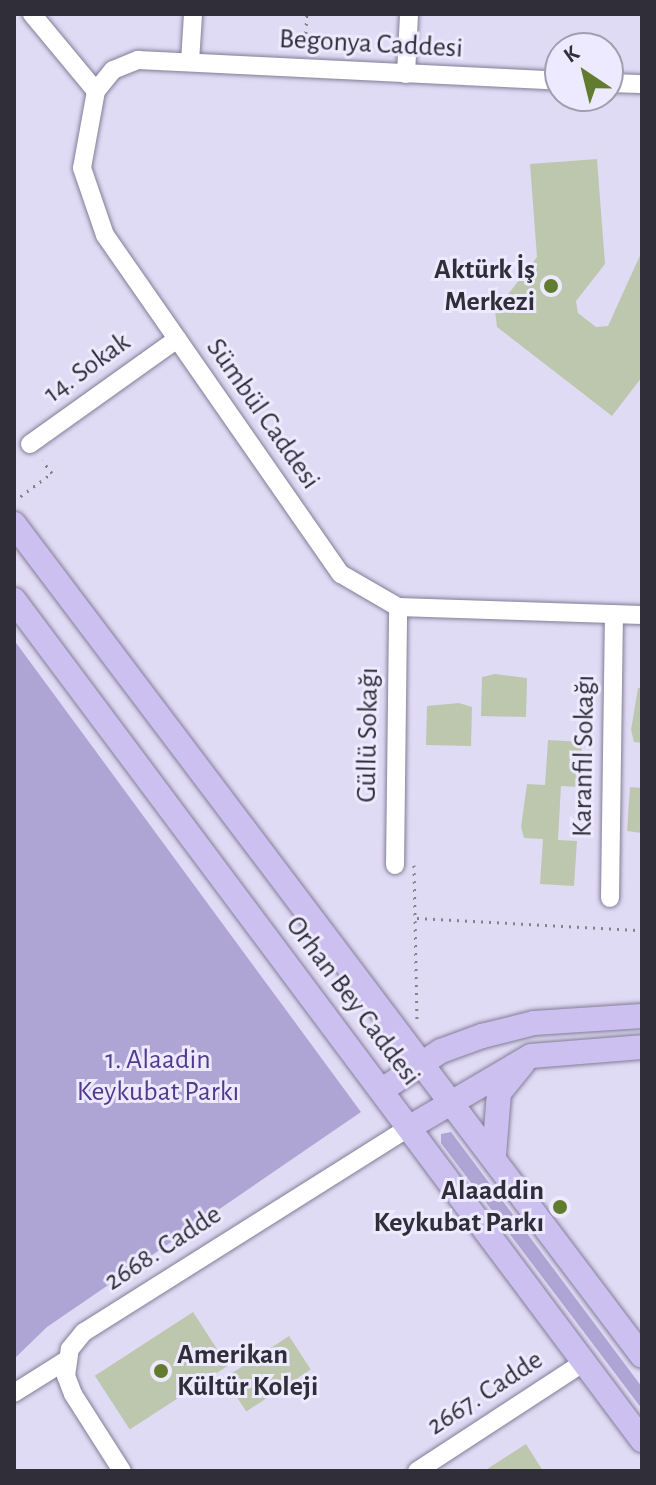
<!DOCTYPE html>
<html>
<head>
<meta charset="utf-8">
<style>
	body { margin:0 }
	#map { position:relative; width:656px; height:1485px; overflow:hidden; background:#e0dbf5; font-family:"Alegreya Sans",sans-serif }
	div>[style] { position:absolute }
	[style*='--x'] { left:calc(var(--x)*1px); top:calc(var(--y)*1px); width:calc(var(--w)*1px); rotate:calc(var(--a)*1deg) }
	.green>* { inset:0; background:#aea5d4 }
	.building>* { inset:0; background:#bdc7ae; transform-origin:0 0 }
	.path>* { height:3px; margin-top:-1.5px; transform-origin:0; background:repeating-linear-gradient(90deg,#848193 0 2px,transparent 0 8px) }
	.roads { filter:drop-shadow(0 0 2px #827e96) drop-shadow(0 0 2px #827e96) }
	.minor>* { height:18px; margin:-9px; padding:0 9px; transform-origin:9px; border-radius:9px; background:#fff }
	.major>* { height:24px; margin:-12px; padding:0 12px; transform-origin:12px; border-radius:12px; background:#cbc0f0 }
	.dots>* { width:22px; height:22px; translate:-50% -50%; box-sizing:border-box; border:4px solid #ede9fe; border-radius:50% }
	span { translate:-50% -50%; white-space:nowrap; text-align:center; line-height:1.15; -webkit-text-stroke:6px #ede9fe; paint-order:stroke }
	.street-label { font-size:28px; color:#302e38 }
	.poi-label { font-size:28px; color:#302e38; font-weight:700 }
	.right { translate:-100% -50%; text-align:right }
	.left { translate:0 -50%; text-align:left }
	.park-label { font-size:28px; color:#523a8d }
	.frame { position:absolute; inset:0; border:16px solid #302e38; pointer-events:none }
	.north { position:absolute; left:544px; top:32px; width:80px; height:80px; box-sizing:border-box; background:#ede9fe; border:2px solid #a19eaf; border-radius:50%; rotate:325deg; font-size:22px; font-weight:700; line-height:32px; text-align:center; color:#302e38 }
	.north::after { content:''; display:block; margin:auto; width:28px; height:36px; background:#627c2f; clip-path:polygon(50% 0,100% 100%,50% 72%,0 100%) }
</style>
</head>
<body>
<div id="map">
	<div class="green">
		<i style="clip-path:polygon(14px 640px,361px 1112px,47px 1327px,14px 1359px)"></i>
		<i style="clip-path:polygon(451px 1132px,642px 1387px,642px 1409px,441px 1143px,441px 1134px)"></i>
	</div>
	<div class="building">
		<i style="clip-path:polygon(597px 159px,605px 264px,576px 301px,578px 313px,596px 327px,608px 326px,642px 251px,642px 377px,612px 416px,497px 327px,495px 311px,537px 257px,530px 164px)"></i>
		<i style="clip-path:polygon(495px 674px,527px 678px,526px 717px,481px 716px,482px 677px)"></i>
		<i style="clip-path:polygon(638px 688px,642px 688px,642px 743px,634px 742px,631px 730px)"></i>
		<i style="clip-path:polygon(459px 703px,472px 707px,471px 746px,426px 745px,427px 706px)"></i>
		<i style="clip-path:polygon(548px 740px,582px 742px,579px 787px,561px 786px,558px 840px,577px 841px,574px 886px,540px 884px,543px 839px,524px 838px,521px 827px,527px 784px,545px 785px)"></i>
		<i style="clip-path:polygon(630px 787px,642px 788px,642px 833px,627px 831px)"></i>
		<i style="left:193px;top:1312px;width:64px;height:117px;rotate:57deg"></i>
		<i style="left:289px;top:1336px;width:40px;height:77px;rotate:57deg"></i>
		<i style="clip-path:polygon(526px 1444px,543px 1471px,484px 1471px)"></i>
	</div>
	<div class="path">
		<i style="--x:305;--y:49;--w:35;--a:-87"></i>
		<i style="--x:14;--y:501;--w:47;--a:-36.4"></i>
		<i style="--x:52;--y:473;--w:16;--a:-128"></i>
		<i style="--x:414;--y:865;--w:158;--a:88.9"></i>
		<i style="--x:417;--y:918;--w:225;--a:3.1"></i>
	</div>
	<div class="roads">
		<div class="minor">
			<i style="--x:32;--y:14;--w:100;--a:50.3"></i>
			<i style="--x:96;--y:91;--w:78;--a:100.3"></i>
			<i style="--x:82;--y:168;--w:71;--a:71.1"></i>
			<i style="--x:105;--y:235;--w:413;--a:55.2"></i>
			<i style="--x:341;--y:574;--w:66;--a:30.1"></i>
			<i style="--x:398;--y:607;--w:244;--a:1.9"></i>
			<i style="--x:190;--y:62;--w:48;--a:-86.4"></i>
			<i style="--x:406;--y:74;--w:60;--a:-87.1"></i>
			<i style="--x:608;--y:83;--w:34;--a:2"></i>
			<i style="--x:96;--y:91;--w:27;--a:-51"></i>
			<i style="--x:113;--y:70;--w:27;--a:-22"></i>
			<i style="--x:138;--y:60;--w:423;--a:2.8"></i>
			<i style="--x:30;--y:444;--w:181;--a:-35.5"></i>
			<i style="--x:395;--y:865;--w:258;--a:-89.3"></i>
			<i style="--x:610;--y:898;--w:284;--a:-89.2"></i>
			<i style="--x:14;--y:1393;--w:60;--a:-32.1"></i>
			<i style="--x:122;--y:1471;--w:91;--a:-122.5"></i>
			<i style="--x:73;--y:1394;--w:19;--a:-111"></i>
			<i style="--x:66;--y:1376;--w:27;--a:-82"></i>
			<i style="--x:70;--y:1349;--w:22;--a:-51"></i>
			<i style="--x:84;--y:1332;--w:385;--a:-32.2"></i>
			<i style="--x:417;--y:1471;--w:199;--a:-33.1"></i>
		</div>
		<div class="major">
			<i style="--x:14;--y:524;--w:1042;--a:52.95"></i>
			<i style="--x:14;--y:600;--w:1049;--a:53.22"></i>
			<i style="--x:382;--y:1090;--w:71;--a:-33.5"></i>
			<i style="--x:441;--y:1051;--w:44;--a:-20.1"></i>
			<i style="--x:482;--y:1036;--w:54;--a:-14"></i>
			<i style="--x:534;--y:1023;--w:108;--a:-3.7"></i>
			<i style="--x:410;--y:1127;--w:140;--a:-30.4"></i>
			<i style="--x:531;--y:1056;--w:111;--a:-4.6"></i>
			<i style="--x:494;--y:1155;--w:62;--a:-85.4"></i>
			<i style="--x:499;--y:1093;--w:38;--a:-51"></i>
		</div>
	</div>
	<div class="dots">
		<i style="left:551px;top:286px;background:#627c2f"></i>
		<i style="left:560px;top:1207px;background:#627c2f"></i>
		<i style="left:161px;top:1371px;background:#627c2f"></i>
	</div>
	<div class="street-label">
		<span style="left:371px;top:44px;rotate:3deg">Begonya Caddesi</span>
		<span style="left:87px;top:368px;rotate:-36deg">14. Sokak</span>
		<span style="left:263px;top:414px;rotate:55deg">Sümbül Caddesi</span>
		<span style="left:368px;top:735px;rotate:-89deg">Güllü Sokağı</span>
		<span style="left:584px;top:756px;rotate:-89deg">Karanfil Sokağı</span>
		<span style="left:353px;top:1001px;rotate:53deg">Orhan Bey Caddesi</span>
		<span style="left:163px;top:1248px;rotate:-33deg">2668. Cadde</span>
		<span style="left:485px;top:1393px;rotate:-33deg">2667. Cadde</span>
	</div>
	<div class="poi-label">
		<span class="right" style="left:535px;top:286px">Aktürk İş<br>Merkezi</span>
		<span class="right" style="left:544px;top:1207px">Alaaddin<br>Keykubat Parkı</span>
		<span class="left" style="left:177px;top:1371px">Amerikan<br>Kültür Koleji</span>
	</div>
	<div class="park-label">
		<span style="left:158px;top:1076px">1. Alaadin<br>Keykubat Parkı</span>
	</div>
	<div class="frame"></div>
	<div class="north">K</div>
</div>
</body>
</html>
